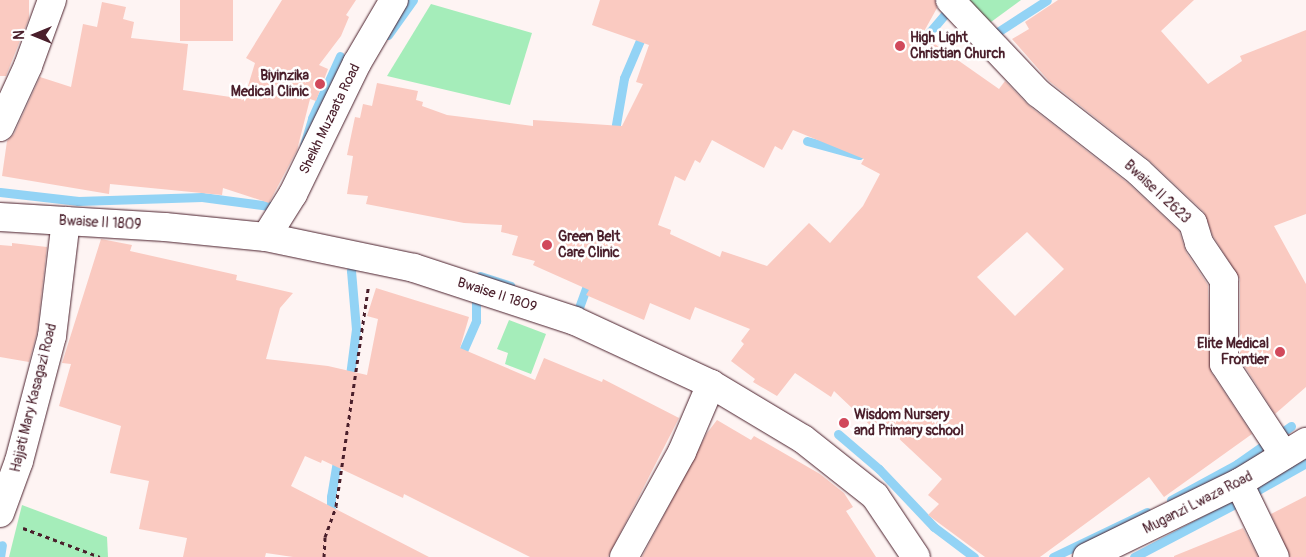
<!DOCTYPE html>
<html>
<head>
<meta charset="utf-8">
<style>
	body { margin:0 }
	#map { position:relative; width:1306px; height:557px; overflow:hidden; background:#fef4f3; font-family:Pangolin,sans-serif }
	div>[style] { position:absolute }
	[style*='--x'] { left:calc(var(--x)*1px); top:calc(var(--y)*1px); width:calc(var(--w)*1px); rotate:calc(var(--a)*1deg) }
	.green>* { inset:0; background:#a5edba }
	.stream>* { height:9px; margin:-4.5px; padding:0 4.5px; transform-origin:4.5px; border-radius:4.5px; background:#93d3f5 }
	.building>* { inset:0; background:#facac1; transform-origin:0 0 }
	.path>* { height:3px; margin-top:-1.5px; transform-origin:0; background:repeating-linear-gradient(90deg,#4a1f2b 0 4px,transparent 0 8px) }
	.roads { filter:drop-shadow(0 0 1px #4a1f2b) drop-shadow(0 0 1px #4a1f2b) }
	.minor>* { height:28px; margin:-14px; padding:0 14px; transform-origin:14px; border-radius:14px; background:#fff }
	.dots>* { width:14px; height:14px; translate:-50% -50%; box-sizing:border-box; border:2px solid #fff; border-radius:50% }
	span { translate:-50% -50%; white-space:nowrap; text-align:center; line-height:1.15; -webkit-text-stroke:5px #fff; paint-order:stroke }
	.poi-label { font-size:14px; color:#4a1f2b; font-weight:700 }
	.left { translate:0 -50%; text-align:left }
	.right { translate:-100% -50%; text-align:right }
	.street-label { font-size:14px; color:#4a1f2b }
	.north { position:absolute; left:10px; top:10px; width:50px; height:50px; -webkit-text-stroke:4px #fff; paint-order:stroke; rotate:270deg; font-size:14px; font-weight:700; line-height:20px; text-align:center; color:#4a1f2b }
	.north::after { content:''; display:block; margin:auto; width:18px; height:22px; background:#4a1f2b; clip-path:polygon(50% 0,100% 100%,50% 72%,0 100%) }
</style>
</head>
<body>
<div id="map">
	<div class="green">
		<i style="clip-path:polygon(966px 0,1021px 0,991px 22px)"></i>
		<i style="clip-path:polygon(431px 4px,532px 33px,510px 105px,387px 76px)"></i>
		<i style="clip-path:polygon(509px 320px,546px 334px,531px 374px,505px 364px,508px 353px,497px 349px)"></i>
		<i style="clip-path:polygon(22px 505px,107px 537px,108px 557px,9px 557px)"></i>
	</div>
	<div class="stream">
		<i style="--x:990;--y:33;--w:4;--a:34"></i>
		<i style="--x:993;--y:35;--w:64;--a:-32.9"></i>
		<i style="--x:388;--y:35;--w:43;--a:-54.5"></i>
		<i style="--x:918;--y:46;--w:51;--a:-49.8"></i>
		<i style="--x:614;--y:136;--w:59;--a:-80.2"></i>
		<i style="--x:624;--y:78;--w:51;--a:-66.9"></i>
		<i style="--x:807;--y:141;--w:54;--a:15.1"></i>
		<i style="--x:304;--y:145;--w:28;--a:-73"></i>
		<i style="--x:312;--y:118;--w:68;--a:-65.7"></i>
		<i style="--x:0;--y:192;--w:79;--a:6.6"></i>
		<i style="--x:78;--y:201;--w:124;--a:-1.8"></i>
		<i style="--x:202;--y:197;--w:76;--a:7.6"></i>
		<i style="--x:480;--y:276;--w:32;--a:18"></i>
		<i style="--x:577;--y:313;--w:37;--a:-70"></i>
		<i style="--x:459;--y:360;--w:43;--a:-66.4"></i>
		<i style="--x:476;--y:321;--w:29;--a:-90"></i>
		<i style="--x:349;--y:383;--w:54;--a:-82.6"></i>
		<i style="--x:356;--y:329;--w:58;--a:-94.9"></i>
		<i style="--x:351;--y:271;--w:12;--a:-76"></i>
		<i style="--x:838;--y:434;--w:54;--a:40.5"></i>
		<i style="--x:879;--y:469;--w:80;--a:46.5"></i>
		<i style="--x:934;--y:527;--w:50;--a:36.9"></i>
		<i style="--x:1251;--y:494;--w:63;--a:-29.4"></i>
		<i style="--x:1171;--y:500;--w:75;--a:-28.6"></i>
		<i style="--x:1237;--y:464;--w:66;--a:-35.1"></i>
		<i style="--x:331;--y:519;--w:22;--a:-90"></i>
		<i style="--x:331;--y:497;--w:43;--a:-80.5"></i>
		<i style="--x:0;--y:557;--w:12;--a:-81"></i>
		<i style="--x:1053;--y:557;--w:104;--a:-25.6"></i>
		<i style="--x:1134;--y:557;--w:114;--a:-27.7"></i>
	</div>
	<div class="building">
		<i style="clip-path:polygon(0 0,29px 0,29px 18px,6px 76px,0 76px)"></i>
		<i style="left:180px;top:0;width:53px;height:41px"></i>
		<i style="clip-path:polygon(282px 0,356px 0,346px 15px,349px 17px,341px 36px,319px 65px,328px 69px,316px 101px,310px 99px,297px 150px,269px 203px,223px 188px,222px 195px,110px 184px,109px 194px,2px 176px,7px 141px,14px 134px,40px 77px,71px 87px,83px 24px,97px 27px,102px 2px,126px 7px,123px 19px,134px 22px,131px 38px,188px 44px,183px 90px,244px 99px,255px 63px,246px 58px)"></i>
		<i style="clip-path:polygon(evenodd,600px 0,935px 0,937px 8px,922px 35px,999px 89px,1005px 81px,1028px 105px,1129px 184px,1179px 231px,1186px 252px,1208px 285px,1211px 372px,1252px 434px,1164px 497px,1149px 477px,1040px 557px,985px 557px,928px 515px,939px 504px,928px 495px,942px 479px,879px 420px,872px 427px,834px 391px,831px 397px,795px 373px,777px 396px,753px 382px,755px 379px,731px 361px,744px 344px,741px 341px,750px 329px,695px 307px,690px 320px,650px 303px,644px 320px,586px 295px,589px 290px,533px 265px,535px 261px,512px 255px,518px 236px,501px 232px,502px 225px,464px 223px,366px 204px,368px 196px,347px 194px,353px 156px,347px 155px,355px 117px,360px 118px,363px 104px,372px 106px,377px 83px,418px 91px,416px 100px,423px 102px,422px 106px,447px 115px,533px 126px,533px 120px,622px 126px,643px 84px,636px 82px,649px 45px,592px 25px,600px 0,793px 130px,864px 159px,861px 164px,880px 174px,863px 206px,830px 243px,809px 223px,767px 266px,722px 251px,720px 257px,670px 234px,671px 230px,658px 225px,675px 176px,685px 181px,695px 160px,700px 163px,712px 140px,764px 168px,775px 146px,782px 150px,793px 130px,600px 0,1027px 232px,1064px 269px,1015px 316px,977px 277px,1027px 232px)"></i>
		<i style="clip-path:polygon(1058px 0,1194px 0,1161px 31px,1208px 84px,1242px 61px,1240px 56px,1306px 30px,1306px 214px,1274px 226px,1306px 284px,1306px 387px,1275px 414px,1240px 359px,1240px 279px,1213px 236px,1204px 212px,1149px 160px,1049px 81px,1012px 39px,1029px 29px,1025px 22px)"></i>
		<i style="clip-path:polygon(101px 239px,132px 245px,130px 251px,237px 275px,236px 280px,293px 293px,280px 308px,266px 359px,328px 366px,367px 375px,378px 319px,367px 316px,376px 288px,469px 317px,460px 348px,535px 380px,544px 358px,602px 382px,603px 379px,679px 418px,608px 557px,530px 557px,404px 494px,403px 498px,322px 460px,321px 463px,305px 456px,291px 486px,429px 557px,293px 557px,266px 553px,265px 557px,183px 557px,187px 538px,139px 529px,149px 481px,110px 473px,121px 426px,59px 406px,71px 364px,62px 363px)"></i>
		<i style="clip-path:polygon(12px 243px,47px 247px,37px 333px,29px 362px,0 357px,0 245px,12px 246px)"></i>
		<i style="clip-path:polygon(717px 420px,751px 440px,754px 436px,820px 474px,844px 493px,853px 507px,846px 511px,876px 557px,642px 557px,707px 433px)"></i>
		<i style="clip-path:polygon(1306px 496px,1306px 557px,1290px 557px,1271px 514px)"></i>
		<i style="clip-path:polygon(1243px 528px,1258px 557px,1174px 557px,1174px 556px)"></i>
	</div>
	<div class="path">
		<i style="--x:23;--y:528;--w:82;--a:20.6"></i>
		<i style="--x:324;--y:557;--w:20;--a:-87"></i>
		<i style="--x:325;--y:537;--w:33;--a:-70"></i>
		<i style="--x:336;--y:506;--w:220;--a:-81.6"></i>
	</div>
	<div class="roads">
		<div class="minor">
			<i style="--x:950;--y:0;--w:128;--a:46.6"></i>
			<i style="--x:1038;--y:93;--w:128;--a:38"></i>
			<i style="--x:1139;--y:172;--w:74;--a:43.4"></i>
			<i style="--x:1193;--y:223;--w:21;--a:73"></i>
			<i style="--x:1199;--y:243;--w:45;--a:56"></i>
			<i style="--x:1224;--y:280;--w:84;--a:90"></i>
			<i style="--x:1224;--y:364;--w:109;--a:56.6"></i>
			<i style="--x:0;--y:127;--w:67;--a:-65.3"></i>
			<i style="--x:28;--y:66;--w:70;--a:-70"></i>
			<i style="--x:0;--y:217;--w:165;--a:3.5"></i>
			<i style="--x:165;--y:227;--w:101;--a:5.7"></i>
			<i style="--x:266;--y:237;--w:151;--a:11.8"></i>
			<i style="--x:414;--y:268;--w:169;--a:18.2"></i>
			<i style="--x:575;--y:321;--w:150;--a:24.9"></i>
			<i style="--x:711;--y:384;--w:107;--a:30.9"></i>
			<i style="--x:803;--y:439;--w:92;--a:38.4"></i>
			<i style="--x:875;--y:496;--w:73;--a:56.1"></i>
			<i style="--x:266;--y:237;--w:51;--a:-57.9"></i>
			<i style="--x:293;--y:194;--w:146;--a:-64"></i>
			<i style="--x:357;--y:63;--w:73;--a:-59.6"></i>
			<i style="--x:1239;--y:483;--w:82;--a:64.1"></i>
			<i style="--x:0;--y:513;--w:55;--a:-69.9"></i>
			<i style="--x:19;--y:461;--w:129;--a:-75.2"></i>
			<i style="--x:52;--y:336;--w:116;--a:-83.1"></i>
			<i style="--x:624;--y:557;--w:120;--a:-61.1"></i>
			<i style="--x:682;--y:452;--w:74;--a:-66.9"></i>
			<i style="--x:1087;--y:557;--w:169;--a:-26"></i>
			<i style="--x:1239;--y:483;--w:79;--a:-31.5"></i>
		</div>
	</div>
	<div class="dots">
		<i style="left:900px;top:46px;background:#d1495b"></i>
		<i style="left:320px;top:84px;background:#d1495b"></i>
		<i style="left:547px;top:245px;background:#d1495b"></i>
		<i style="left:1280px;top:352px;background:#d1495b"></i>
		<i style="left:844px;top:423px;background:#d1495b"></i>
	</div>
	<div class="poi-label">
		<span class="left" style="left:910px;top:46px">High Light<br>Christian Church</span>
		<span class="right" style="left:309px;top:84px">Biyinzika<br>Medical Clinic</span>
		<span class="left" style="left:558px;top:245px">Green Belt<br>Care Clinic</span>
		<span class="right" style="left:1269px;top:352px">Elite Medical<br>Frontier</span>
		<span class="left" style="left:854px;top:423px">Wisdom Nursery<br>and Primary school</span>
	</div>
	<div class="street-label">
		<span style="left:330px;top:119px;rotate:-64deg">Sheikh Muzaata Road</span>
		<span style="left:1157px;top:192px;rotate:43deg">Bwaise II 2623</span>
		<span style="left:100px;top:223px;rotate:3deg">Bwaise II 1809</span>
		<span style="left:497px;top:295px;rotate:18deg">Bwaise II 1809</span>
		<span style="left:34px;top:398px;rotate:-76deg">Hajjati Mary Kasagazi Road</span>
		<span style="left:1198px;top:503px;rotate:-27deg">Muganzi Lwaza Road</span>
	</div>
	<div class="north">N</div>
</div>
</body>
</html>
